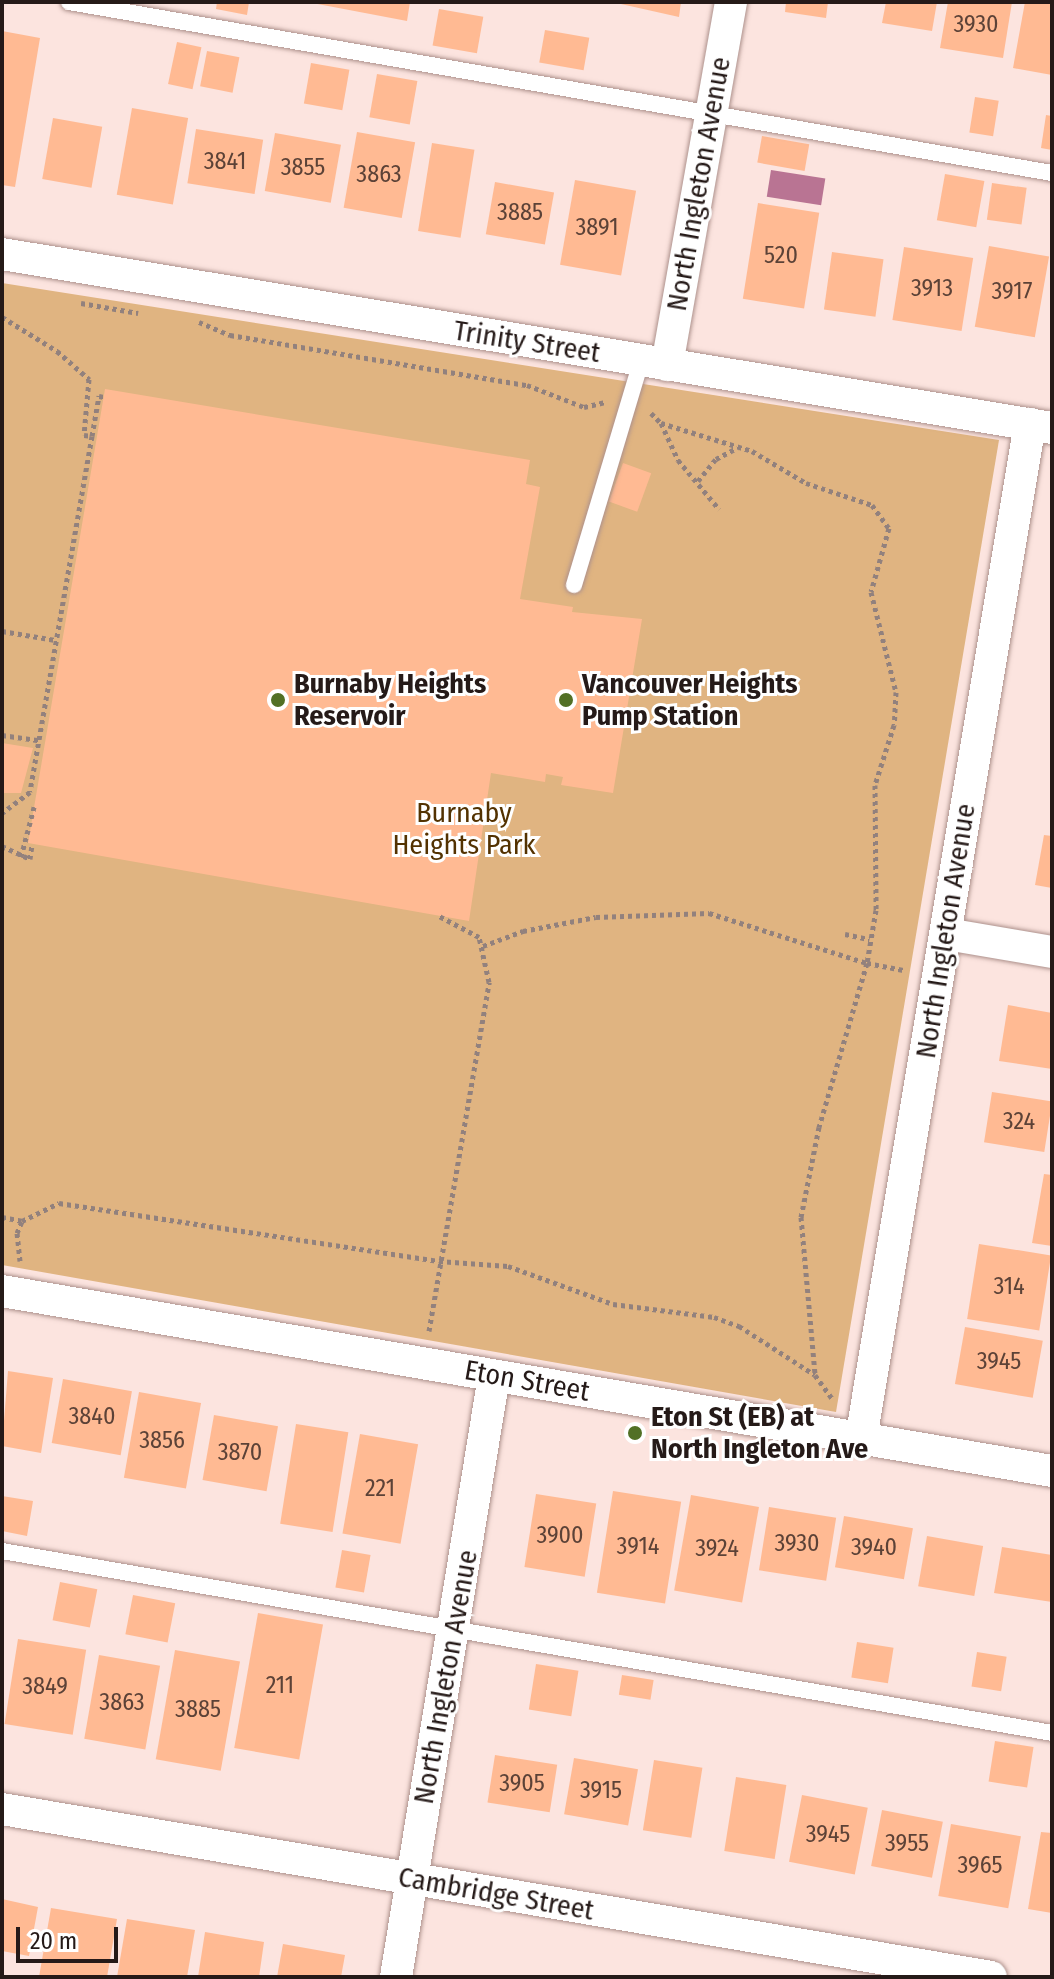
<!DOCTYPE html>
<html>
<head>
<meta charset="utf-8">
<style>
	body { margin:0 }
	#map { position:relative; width:1054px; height:1979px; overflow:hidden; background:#fce4df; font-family:"Fira Sans Condensed",sans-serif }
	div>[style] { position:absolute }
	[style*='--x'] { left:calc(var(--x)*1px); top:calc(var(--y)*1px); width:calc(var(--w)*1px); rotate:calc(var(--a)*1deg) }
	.green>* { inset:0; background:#e0b481 }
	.water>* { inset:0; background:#b97493; transform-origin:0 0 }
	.building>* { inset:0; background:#ffba93; transform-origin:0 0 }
	.path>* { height:5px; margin-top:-2.5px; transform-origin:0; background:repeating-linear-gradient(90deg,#92817d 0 4px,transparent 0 8px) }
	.roads { filter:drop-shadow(0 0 2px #ad918c) drop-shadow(0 0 2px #ad918c) }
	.service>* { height:16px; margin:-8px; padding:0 8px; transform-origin:8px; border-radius:8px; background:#fff }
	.minor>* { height:32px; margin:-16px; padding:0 16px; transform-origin:16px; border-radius:16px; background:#fff }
	.dots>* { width:22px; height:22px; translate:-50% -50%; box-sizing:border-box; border:4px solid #fff; border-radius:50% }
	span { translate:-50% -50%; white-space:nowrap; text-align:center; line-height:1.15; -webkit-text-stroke:6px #fff; paint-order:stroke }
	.number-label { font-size:24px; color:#5c4237 }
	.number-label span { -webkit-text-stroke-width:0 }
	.street-label { font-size:28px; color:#251a18 }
	.poi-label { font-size:28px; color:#251a18; font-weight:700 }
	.left { translate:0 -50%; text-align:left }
	.park-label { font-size:28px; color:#533201 }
	.frame { position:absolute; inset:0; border:4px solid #251a18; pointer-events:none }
	.scale { position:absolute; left:16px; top:1927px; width:102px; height:36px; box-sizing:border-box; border:4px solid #251a18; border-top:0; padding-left:10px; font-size:24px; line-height:28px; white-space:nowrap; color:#251a18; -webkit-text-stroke:6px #fff; paint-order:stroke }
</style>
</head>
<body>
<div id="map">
	<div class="green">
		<i style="clip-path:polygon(2px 283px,999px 440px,836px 1412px,2px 1265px)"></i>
	</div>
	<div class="water">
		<i style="left:771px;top:170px;width:55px;height:27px;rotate:9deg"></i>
	</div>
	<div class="building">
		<i style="clip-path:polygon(217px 2px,249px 2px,247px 15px,216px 9px)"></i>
		<i style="clip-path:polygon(307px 2px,410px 2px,407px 21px)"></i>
		<i style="clip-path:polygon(612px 2px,681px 2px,679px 17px)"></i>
		<i style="clip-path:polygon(786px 2px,828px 2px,826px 18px,785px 12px)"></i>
		<i style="clip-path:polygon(886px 2px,937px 2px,932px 31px,882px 23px)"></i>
		<i style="clip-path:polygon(948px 2px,1012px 2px,1003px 58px,940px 48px)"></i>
		<i style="clip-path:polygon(1025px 2px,1052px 4px,1052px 75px,1013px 68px)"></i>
		<i style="left:439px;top:9px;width:45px;height:37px;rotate:10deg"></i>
		<i style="left:545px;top:30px;width:45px;height:33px;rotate:10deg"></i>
		<i style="clip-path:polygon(2px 31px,40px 38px,15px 187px,2px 185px)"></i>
		<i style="left:177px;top:42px;width:25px;height:43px;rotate:12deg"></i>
		<i style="left:207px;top:51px;width:33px;height:36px;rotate:11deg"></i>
		<i style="left:311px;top:63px;width:39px;height:41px;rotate:10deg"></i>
		<i style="left:377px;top:74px;width:41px;height:44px;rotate:10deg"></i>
		<i style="left:975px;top:97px;width:24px;height:36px;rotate:9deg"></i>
		<i style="left:132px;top:108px;width:57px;height:88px;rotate:10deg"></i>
		<i style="clip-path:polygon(1046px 115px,1052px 116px,1052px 150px,1041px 148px)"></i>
		<i style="left:53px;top:118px;width:50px;height:62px;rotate:10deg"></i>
		<i style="left:196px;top:129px;width:68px;height:55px;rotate:9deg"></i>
		<i style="left:357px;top:132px;width:59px;height:77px;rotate:10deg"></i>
		<i style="left:275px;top:133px;width:67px;height:59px;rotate:10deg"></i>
		<i style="left:762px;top:136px;width:48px;height:27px;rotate:10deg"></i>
		<i style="left:432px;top:143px;width:43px;height:89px;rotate:9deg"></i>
		<i style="left:945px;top:174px;width:40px;height:47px;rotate:10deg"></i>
		<i style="left:575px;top:180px;width:62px;height:86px;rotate:10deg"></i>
		<i style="left:495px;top:182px;width:60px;height:53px;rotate:10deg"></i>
		<i style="left:992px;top:183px;width:35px;height:37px;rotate:8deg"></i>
		<i style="left:758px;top:203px;width:62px;height:97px;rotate:9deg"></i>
		<i style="left:989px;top:246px;width:61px;height:82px;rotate:10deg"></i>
		<i style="left:904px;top:247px;width:70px;height:74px;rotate:9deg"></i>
		<i style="left:832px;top:252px;width:52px;height:58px;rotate:8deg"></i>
		<i style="clip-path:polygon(105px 389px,530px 460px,526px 484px,540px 487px,520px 599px,573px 607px,572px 612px,642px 619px,613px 793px,561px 785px,563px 777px,546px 774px,545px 782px,491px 773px,469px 921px,28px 843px)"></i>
		<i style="left:623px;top:463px;width:30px;height:41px;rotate:20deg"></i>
		<i style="clip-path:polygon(2px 743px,33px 748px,21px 793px,2px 793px)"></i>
		<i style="clip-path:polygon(1044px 835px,1052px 836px,1052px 888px,1035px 885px)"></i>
		<i style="clip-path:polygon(1008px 1005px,1052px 1013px,1052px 1069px,999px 1061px)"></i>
		<i style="left:992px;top:1092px;width:61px;height:51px;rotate:9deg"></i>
		<i style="clip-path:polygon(1044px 1174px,1052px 1175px,1052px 1246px,1032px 1243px)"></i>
		<i style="left:979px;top:1244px;width:73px;height:76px;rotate:9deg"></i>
		<i style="left:965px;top:1327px;width:79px;height:58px;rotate:10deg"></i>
		<i style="clip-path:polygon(8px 1371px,53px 1378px,41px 1453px,2px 1446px)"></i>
		<i style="left:63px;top:1379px;width:70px;height:65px;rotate:10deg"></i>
		<i style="left:139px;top:1392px;width:63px;height:87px;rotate:10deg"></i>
		<i style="left:214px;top:1415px;width:65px;height:66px;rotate:10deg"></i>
		<i style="left:296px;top:1424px;width:53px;height:101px;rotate:9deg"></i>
		<i style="left:360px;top:1434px;width:59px;height:101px;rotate:10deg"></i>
		<i style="left:613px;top:1491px;width:69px;height:103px;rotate:9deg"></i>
		<i style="left:536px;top:1494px;width:61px;height:74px;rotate:9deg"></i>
		<i style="left:691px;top:1495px;width:69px;height:97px;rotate:10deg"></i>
		<i style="clip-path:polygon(2px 1496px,33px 1501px,27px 1536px,2px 1531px)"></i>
		<i style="left:769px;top:1507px;width:68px;height:64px;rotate:9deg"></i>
		<i style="left:844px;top:1516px;width:70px;height:52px;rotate:10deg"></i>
		<i style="left:927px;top:1536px;width:57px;height:51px;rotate:10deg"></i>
		<i style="clip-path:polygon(1002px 1547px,1052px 1555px,1052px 1602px,994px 1593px)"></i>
		<i style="left:342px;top:1550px;width:29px;height:38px;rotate:10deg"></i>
		<i style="left:60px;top:1582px;width:38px;height:39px;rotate:11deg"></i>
		<i style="left:133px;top:1595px;width:43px;height:40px;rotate:11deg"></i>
		<i style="left:258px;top:1613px;width:66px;height:137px;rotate:10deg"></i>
		<i style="left:18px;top:1639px;width:69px;height:86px;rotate:9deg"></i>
		<i style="left:857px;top:1642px;width:37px;height:36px;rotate:9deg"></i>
		<i style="left:175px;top:1650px;width:66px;height:111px;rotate:10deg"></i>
		<i style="left:977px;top:1652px;width:30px;height:35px;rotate:9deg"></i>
		<i style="left:99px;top:1655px;width:62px;height:85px;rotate:10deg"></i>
		<i style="left:536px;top:1664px;width:43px;height:46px;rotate:9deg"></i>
		<i style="left:622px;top:1675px;width:32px;height:20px;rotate:9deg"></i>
		<i style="left:995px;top:1741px;width:39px;height:41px;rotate:9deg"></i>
		<i style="left:495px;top:1755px;width:63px;height:48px;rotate:9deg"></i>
		<i style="left:574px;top:1758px;width:65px;height:57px;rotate:10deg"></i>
		<i style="left:654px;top:1760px;width:49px;height:71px;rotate:9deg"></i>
		<i style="left:736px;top:1777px;width:51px;height:75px;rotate:9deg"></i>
		<i style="left:802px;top:1795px;width:67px;height:68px;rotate:11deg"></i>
		<i style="left:882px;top:1810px;width:62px;height:57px;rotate:11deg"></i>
		<i style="left:951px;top:1824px;width:71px;height:73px;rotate:10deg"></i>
		<i style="clip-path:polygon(1041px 1832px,1052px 1833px,1052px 1913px,1028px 1909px)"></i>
		<i style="clip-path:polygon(2px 1899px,38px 1907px,29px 1956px,2px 1951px)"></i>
		<i style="clip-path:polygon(51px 1908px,117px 1919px,107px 1977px,39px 1977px)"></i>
		<i style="clip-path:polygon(127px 1919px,195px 1930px,187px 1977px,117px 1977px)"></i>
		<i style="clip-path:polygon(205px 1932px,264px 1942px,259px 1977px,198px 1977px)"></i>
		<i style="clip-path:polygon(283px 1944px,345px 1955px,341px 1977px,277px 1977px)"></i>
	</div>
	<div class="path">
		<i style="--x:81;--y:303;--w:58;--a:10"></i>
		<i style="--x:2;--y:317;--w:65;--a:31.7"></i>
		<i style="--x:57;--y:351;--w:43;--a:41.2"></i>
		<i style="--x:89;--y:379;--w:56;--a:95.1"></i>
		<i style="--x:84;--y:435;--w:8;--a:7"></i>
		<i style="--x:92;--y:436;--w:361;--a:99.9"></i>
		<i style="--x:30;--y:792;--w:35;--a:143"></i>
		<i style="--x:199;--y:322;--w:34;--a:23"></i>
		<i style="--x:230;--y:335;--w:301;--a:9.6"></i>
		<i style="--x:527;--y:385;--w:61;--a:21.1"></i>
		<i style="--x:584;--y:407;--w:22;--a:-13"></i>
		<i style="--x:651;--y:413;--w:14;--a:45"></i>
		<i style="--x:661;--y:423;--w:95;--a:17.1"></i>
		<i style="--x:752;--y:451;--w:63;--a:30.7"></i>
		<i style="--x:806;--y:483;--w:70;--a:18.4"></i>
		<i style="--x:872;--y:505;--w:29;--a:54"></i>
		<i style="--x:889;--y:528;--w:66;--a:105.7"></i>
		<i style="--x:871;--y:592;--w:103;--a:76"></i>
		<i style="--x:896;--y:692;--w:33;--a:93"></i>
		<i style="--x:894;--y:725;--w:63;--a:107.6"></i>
		<i style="--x:875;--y:785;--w:125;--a:89.5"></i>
		<i style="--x:876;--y:910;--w:54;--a:99.6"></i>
		<i style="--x:867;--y:963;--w:171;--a:106.3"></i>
		<i style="--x:819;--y:1127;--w:92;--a:101.3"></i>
		<i style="--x:801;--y:1217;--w:159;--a:84.9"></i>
		<i style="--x:661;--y:423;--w:41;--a:65.3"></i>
		<i style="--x:678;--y:460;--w:64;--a:50.1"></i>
		<i style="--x:92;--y:436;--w:41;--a:-80.1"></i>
		<i style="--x:99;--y:396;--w:5;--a:11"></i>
		<i style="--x:698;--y:481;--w:28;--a:-51"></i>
		<i style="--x:716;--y:459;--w:24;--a:-28"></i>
		<i style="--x:2;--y:631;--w:54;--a:9.6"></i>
		<i style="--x:2;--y:735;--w:37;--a:8"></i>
		<i style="--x:2;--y:846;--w:31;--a:25"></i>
		<i style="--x:30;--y:859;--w:15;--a:-82"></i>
		<i style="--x:21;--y:857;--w:52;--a:-75.4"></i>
		<i style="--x:845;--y:934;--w:25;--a:12"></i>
		<i style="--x:483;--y:946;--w:43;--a:-20.6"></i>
		<i style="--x:523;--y:931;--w:74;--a:-10.9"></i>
		<i style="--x:596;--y:917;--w:113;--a:-2"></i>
		<i style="--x:709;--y:913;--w:166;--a:17.6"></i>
		<i style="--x:867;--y:963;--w:37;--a:11"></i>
		<i style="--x:2;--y:1217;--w:20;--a:11"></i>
		<i style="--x:20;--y:1261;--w:28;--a:-96"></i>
		<i style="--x:17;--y:1233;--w:13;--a:-67"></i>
		<i style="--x:22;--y:1221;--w:41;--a:-25.9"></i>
		<i style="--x:59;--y:1203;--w:384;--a:8.7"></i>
		<i style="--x:439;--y:1261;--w:69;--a:4.1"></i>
		<i style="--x:508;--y:1266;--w:112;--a:19.9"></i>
		<i style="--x:613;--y:1304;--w:102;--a:7.3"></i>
		<i style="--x:714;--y:1317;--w:27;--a:20"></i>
		<i style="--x:739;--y:1326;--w:90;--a:32.8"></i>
		<i style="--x:815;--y:1375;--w:31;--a:54"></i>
		<i style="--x:429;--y:1331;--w:354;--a:-80.2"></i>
		<i style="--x:489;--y:982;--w:46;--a:-102.5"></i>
		<i style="--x:479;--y:937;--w:45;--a:-152.3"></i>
	</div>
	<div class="roads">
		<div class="service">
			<i style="--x:69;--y:2;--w:998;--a:9.87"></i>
			<i style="--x:574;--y:585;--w:234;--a:-73.3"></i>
			<i style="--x:2;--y:1551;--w:1066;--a:9.83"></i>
		</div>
		<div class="minor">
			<i style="--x:2;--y:254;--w:1064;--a:9.41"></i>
			<i style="--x:667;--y:365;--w:369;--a:-80"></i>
			<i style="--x:946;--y:934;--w:108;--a:9.6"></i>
			<i style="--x:2;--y:1291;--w:1065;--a:9.73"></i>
			<i style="--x:861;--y:1439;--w:1029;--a:-80.55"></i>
			<i style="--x:2;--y:1809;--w:1003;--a:9.64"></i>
			<i style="--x:396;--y:1977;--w:609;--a:-80.74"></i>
		</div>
	</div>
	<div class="dots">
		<i style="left:278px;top:700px;background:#527025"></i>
		<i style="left:566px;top:700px;background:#527025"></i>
		<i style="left:635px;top:1433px;background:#527025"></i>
	</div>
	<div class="number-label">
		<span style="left:976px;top:25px">3930</span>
		<span style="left:225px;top:162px">3841</span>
		<span style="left:303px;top:168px">3855</span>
		<span style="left:379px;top:175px">3863</span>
		<span style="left:520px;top:213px">3885</span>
		<span style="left:597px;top:228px">3891</span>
		<span style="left:781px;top:256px">520</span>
		<span style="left:932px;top:289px">3913</span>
		<span style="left:1012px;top:292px">3917</span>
		<span style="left:1019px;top:1122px">324</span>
		<span style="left:1009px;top:1287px">314</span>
		<span style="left:999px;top:1362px">3945</span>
		<span style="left:92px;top:1417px">3840</span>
		<span style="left:162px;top:1441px">3856</span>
		<span style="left:240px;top:1453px">3870</span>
		<span style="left:380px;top:1489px">221</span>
		<span style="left:560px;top:1536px">3900</span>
		<span style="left:797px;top:1544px">3930</span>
		<span style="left:638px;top:1547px">3914</span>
		<span style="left:874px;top:1548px">3940</span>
		<span style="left:717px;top:1549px">3924</span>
		<span style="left:280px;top:1686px">211</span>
		<span style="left:45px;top:1687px">3849</span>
		<span style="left:122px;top:1703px">3863</span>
		<span style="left:198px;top:1710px">3885</span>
		<span style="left:522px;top:1784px">3905</span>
		<span style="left:601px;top:1791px">3915</span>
		<span style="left:828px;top:1835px">3945</span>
		<span style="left:907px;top:1844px">3955</span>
		<span style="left:980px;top:1866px">3965</span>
	</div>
	<div class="street-label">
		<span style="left:699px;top:184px;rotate:-80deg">North Ingleton Avenue</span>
		<span style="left:527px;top:342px;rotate:9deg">Trinity Street</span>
		<span style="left:946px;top:931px;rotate:-81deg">North Ingleton Avenue</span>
		<span style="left:527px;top:1381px;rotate:10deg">Eton Street</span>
		<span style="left:446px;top:1677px;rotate:-80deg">North Ingleton Avenue</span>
		<span style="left:496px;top:1894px;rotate:10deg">Cambridge Street</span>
	</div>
	<div class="poi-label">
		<span class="left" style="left:294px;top:700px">Burnaby Heights<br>Reservoir</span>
		<span class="left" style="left:582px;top:700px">Vancouver Heights<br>Pump Station</span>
		<span class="left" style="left:651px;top:1433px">Eton St (EB) at<br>North Ingleton Ave</span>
	</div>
	<div class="park-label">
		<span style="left:464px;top:829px">Burnaby<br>Heights Park</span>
	</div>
	<div class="frame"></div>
	<div class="scale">20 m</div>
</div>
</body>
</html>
